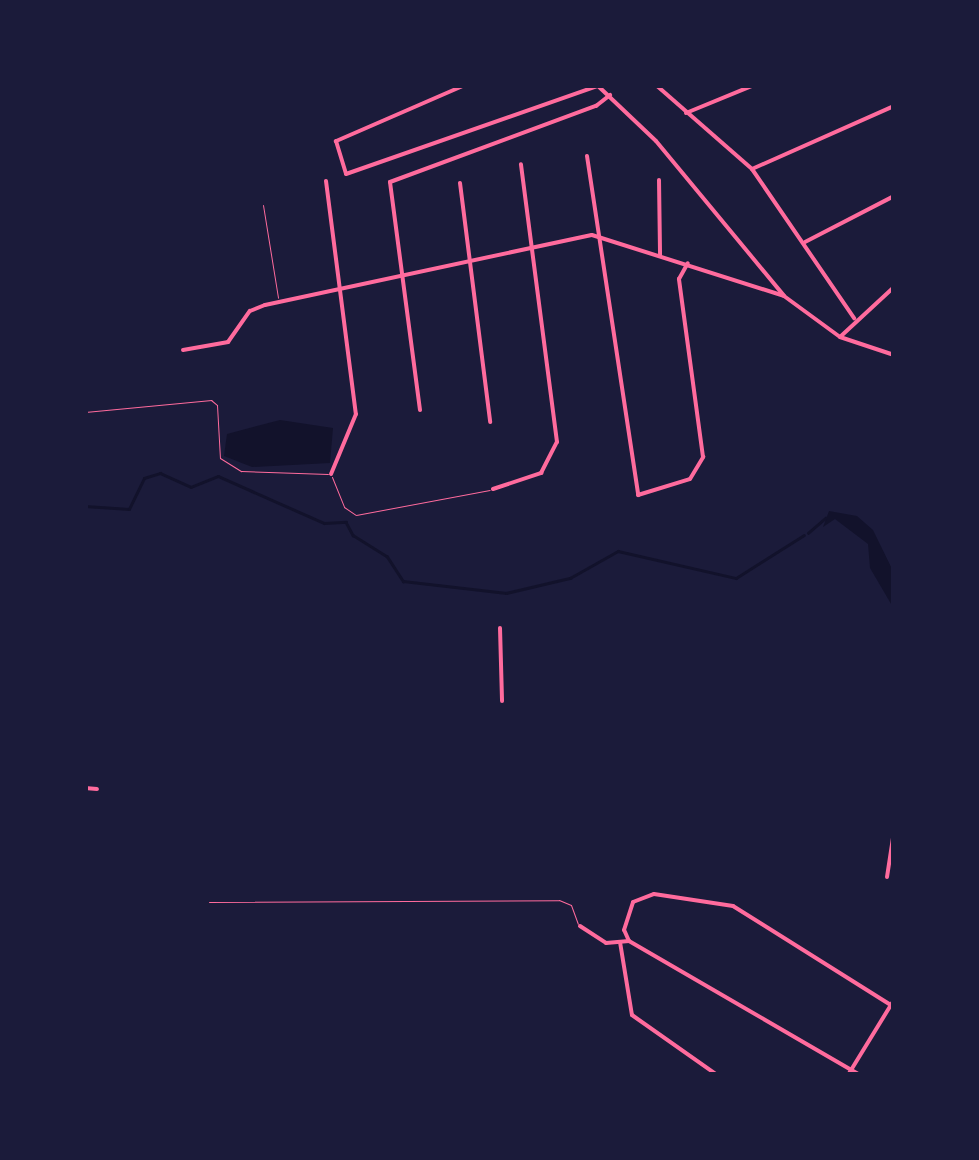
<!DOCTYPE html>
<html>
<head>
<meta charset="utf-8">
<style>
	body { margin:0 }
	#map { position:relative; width:979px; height:1160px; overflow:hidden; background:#1b1b3a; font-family:"PT Sans Narrow",sans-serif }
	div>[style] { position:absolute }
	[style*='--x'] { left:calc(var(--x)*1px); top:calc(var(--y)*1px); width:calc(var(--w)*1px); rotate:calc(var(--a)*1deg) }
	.water>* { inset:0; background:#12122b }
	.stream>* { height:2.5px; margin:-1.25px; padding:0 1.25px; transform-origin:1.25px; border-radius:1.25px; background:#12122b }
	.service>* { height:1px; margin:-0.5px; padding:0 0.5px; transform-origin:0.5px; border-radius:0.5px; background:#ff6b9d }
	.minor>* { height:4px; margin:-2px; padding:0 2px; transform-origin:2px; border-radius:2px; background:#ff6b9d }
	span { translate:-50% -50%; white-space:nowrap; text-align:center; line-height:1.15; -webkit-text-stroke:8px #1b1b3a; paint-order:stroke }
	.frame { position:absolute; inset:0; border:88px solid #1b1b3a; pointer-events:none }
</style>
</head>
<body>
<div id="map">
	<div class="water">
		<i style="clip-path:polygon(280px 420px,333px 428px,330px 463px,252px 467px,224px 456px,227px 434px)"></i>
		<i style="clip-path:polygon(829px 511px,857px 516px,873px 530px,894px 573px,894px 609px,870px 568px,868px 544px,835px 519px,823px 527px)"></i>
	</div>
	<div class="stream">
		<i style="--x:85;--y:506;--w:44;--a:3.9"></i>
		<i style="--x:129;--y:509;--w:34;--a:-64"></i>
		<i style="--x:144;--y:478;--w:17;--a:-17"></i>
		<i style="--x:160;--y:473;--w:34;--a:24"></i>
		<i style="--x:191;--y:487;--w:29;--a:-22"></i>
		<i style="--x:218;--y:476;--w:116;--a:23.9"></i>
		<i style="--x:324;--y:523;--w:22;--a:-3"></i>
		<i style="--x:346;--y:522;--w:15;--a:62"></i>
		<i style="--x:353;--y:535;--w:40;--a:32"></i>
		<i style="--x:387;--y:556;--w:30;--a:57"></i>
		<i style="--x:403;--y:581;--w:104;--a:6.6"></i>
		<i style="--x:506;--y:593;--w:66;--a:-13.2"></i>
		<i style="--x:570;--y:578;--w:55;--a:-29.4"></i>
		<i style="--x:618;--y:551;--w:121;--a:12.9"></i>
		<i style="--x:736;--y:578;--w:80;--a:-32.3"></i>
		<i style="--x:808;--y:533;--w:23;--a:-41"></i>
	</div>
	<div class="service">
		<i style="--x:263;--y:205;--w:94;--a:80.8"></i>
		<i style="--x:85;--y:412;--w:127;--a:-5.4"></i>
		<i style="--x:211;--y:400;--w:8;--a:40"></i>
		<i style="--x:217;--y:405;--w:53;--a:86.8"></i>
		<i style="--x:220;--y:458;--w:25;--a:32"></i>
		<i style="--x:241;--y:471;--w:87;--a:2"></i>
		<i style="--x:332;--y:477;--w:32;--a:68"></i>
		<i style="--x:344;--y:507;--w:14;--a:34"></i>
		<i style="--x:356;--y:515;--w:136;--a:-10.6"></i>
		<i style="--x:209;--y:902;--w:350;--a:-0.3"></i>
		<i style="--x:559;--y:900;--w:13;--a:23"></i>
		<i style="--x:571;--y:905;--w:20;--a:70"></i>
	</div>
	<div class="minor">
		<i style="--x:465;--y:85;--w:141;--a:156.5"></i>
		<i style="--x:336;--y:141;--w:34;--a:73"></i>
		<i style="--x:346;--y:174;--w:266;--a:-19.3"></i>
		<i style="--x:597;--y:85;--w:81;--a:43.5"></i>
		<i style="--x:656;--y:141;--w:201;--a:50.4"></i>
		<i style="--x:784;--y:296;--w:69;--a:36.2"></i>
		<i style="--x:840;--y:337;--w:57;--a:18.4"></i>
		<i style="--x:656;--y:85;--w:128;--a:41.2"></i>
		<i style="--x:752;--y:169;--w:181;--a:55.6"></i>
		<i style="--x:686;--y:113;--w:74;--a:-22.4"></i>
		<i style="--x:587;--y:156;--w:343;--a:81.4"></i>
		<i style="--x:638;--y:495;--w:54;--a:-17.1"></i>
		<i style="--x:690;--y:479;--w:26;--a:-59"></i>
		<i style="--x:703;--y:457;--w:180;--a:-97.7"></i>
		<i style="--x:679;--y:279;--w:18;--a:-61"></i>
		<i style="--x:752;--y:169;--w:155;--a:-23.9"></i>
		<i style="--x:659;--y:180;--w:75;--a:89.2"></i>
		<i style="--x:326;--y:181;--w:235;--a:82.7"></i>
		<i style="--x:356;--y:414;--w:65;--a:112.6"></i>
		<i style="--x:460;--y:183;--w:241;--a:82.8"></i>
		<i style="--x:805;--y:242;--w:100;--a:-27.3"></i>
		<i style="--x:840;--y:337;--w:74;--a:-42.8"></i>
		<i style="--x:183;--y:350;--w:46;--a:-10.1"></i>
		<i style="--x:228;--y:342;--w:38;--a:-55"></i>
		<i style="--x:250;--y:311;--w:16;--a:-22"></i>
		<i style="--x:265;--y:305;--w:334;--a:-12.1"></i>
		<i style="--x:592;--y:235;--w:201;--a:17.6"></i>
		<i style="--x:420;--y:410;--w:230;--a:-97.5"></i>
		<i style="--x:390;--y:182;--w:220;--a:-20.3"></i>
		<i style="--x:596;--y:106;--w:18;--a:-38"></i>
		<i style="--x:493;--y:489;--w:51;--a:-18.4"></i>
		<i style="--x:541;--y:473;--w:35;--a:-63"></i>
		<i style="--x:557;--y:442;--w:280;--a:-97.4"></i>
		<i style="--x:500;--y:628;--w:73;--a:88.4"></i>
		<i style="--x:85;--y:788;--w:12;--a:5"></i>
		<i style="--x:887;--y:877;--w:47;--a:-81.3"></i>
		<i style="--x:580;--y:926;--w:31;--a:33"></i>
		<i style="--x:606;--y:943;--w:23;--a:-5"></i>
		<i style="--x:629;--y:941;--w:267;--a:30.1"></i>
		<i style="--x:629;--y:941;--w:12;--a:-114"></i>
		<i style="--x:624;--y:930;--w:29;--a:-72"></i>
		<i style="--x:633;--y:902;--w:22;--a:-21"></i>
		<i style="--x:654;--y:894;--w:80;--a:8.6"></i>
		<i style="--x:733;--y:906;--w:190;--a:32.1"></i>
		<i style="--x:620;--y:942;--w:74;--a:80.7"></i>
		<i style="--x:632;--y:1015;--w:104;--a:35.2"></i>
		<i style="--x:586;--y:1074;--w:2;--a:27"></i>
		<i style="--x:848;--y:1075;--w:88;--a:-58.5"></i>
	</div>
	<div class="frame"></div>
</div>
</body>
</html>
